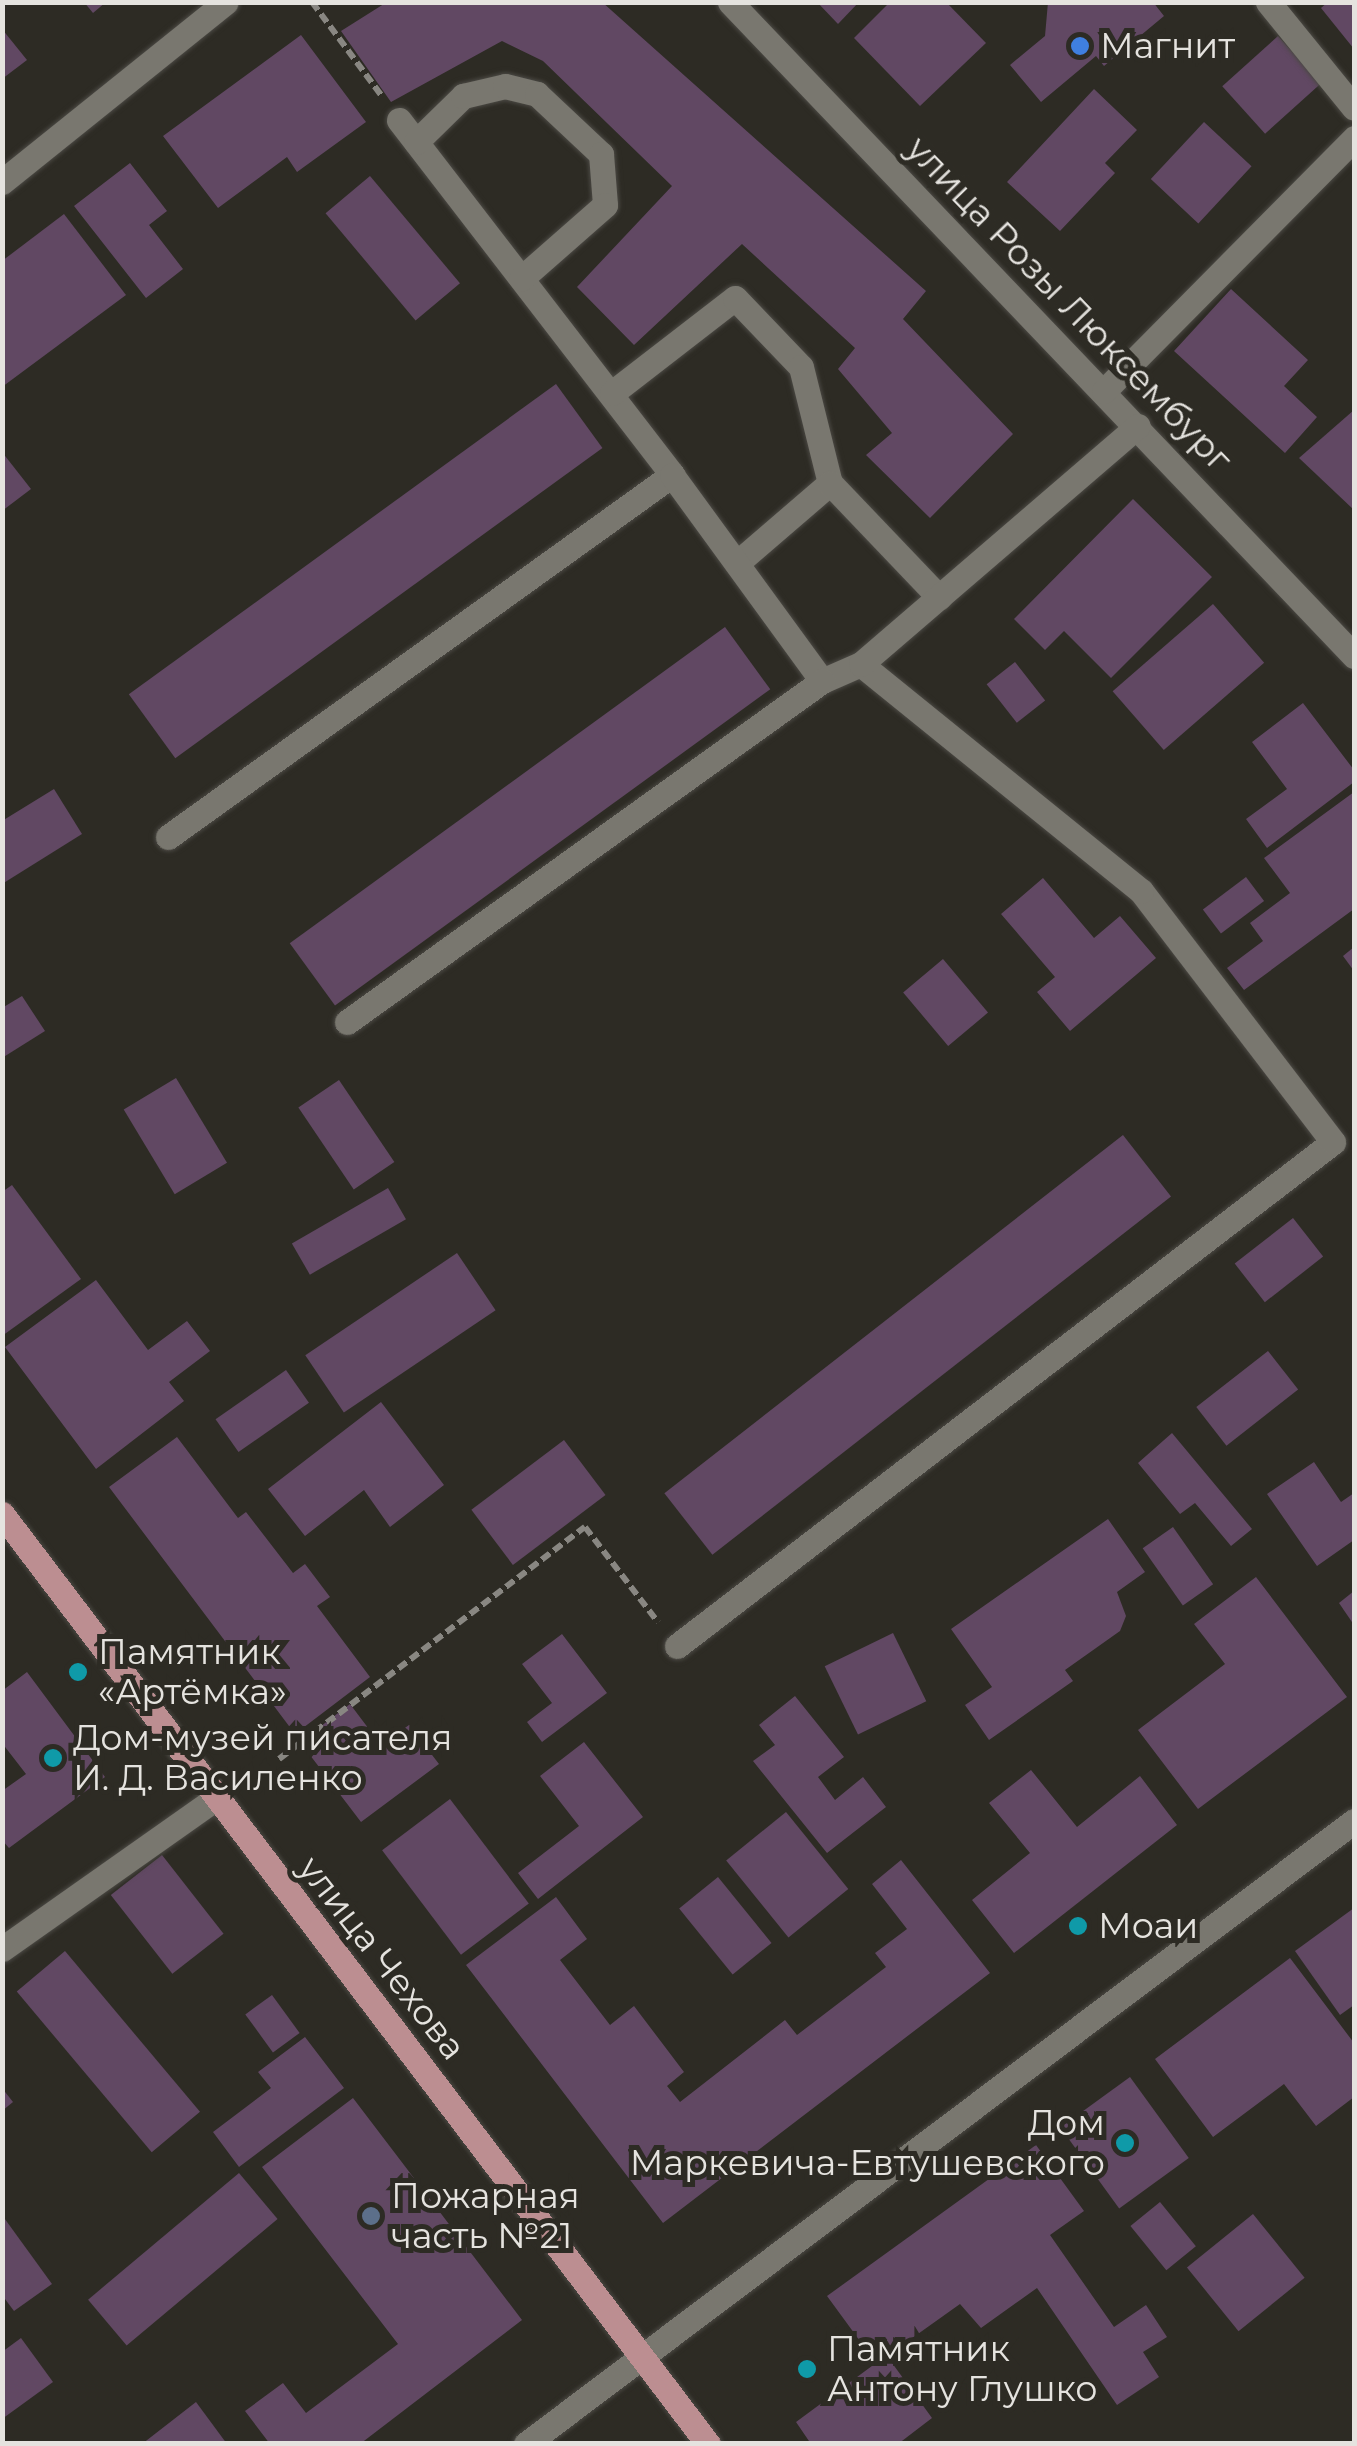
<!DOCTYPE html>
<html>
<head>
<meta charset="utf-8">
<style>
	body { margin:0 }
	#map { position:relative; width:1357px; height:2446px; overflow:hidden; background:#2d2b24; font-family:Montserrat,sans-serif }
	div>[style] { position:absolute }
	[style*='--x'] { left:calc(var(--x)*1px); top:calc(var(--y)*1px); width:calc(var(--w)*1px); rotate:calc(var(--a)*1deg) }
	.building>* { inset:0; background:#614863; transform-origin:0 0 }
	.path>* { height:6px; margin-top:-3px; transform-origin:0; background:repeating-linear-gradient(90deg,#898782 0 10px,transparent 0 15px) }
	.roads { filter:drop-shadow(0 0 2px #4b4944) drop-shadow(0 0 2px #4b4944) }
	.minor>* { height:25px; margin:-12.5px; padding:0 12.5px; transform-origin:12.5px; border-radius:12.5px; background:#79776f }
	.major>* { height:25px; margin:-12.5px; padding:0 12.5px; transform-origin:12.5px; border-radius:12.5px; background:#bc8e91 }
	.dots>* { width:28px; height:28px; translate:-50% -50%; box-sizing:border-box; border:5px solid #2d2b24; border-radius:50% }
	span { translate:-50% -50%; white-space:nowrap; text-align:center; line-height:1.15; -webkit-text-stroke:10px #2d2b24; paint-order:stroke }
	.poi-label { font-size:35px; color:#e5e3df }
	.left { translate:0 -50%; text-align:left }
	.right { translate:-100% -50%; text-align:right }
	.street-label { font-size:35px; color:#e5e3df }
	.frame { position:absolute; inset:0; border:5px solid #e5e3df; pointer-events:none }
</style>
</head>
<body>
<div id="map">
	<div class="building">
		<i style="clip-path:polygon(84px 2px,106px 2px,93px 13px)"></i>
		<i style="clip-path:polygon(387px 2px,602px 2px,926px 291px,903px 319px,1013px 434px,930px 518px,866px 455px,892px 433px,838px 369px,855px 348px,742px 244px,634px 345px,577px 287px,672px 186px,543px 61px,502px 41px,391px 102px,341px 31px)"></i>
		<i style="clip-path:polygon(817px 2px,859px 2px,838px 24px)"></i>
		<i style="clip-path:polygon(890px 2px,946px 2px,986px 43px,920px 106px,854px 38px)"></i>
		<i style="clip-path:polygon(1048px 2px,1153px 2px,1164px 16px,1104px 66px,1096px 56px,1041px 102px,1010px 65px,1045px 36px)"></i>
		<i style="clip-path:polygon(1328px 2px,1354px 2px,1354px 49px,1321px 8px)"></i>
		<i style="clip-path:polygon(2px 29px,27px 60px,2px 79px)"></i>
		<i style="clip-path:polygon(301px 35px,366px 122px,297px 172px,287px 157px,218px 208px,163px 136px)"></i>
		<i style="left:1278px;top:36px;width:64px;height:75px;rotate:48deg"></i>
		<i style="clip-path:polygon(1094px 89px,1137px 130px,1105px 163px,1115px 173px,1060px 231px,1007px 182px)"></i>
		<i style="left:1204px;top:122px;width:65px;height:78px;rotate:43deg"></i>
		<i style="clip-path:polygon(130px 163px,167px 211px,149px 225px,183px 269px,146px 298px,74px 206px)"></i>
		<i style="left:370px;top:176px;width:140px;height:58px;rotate:50deg"></i>
		<i style="clip-path:polygon(64px 214px,126px 295px,2px 387px,2px 261px)"></i>
		<i style="clip-path:polygon(1231px 289px,1308px 360px,1284px 386px,1317px 417px,1285px 453px,1174px 351px)"></i>
		<i style="left:556px;top:384px;width:79px;height:528px;rotate:54deg"></i>
		<i style="clip-path:polygon(1354px 410px,1354px 510px,1299px 458px)"></i>
		<i style="clip-path:polygon(2px 452px,31px 489px,2px 511px)"></i>
		<i style="clip-path:polygon(1133px 499px,1212px 577px,1111px 678px,1064px 631px,1045px 650px,1014px 619px)"></i>
		<i style="left:1213px;top:604px;width:78px;height:133px;rotate:49deg"></i>
		<i style="left:725px;top:627px;width:77px;height:538px;rotate:54deg"></i>
		<i style="left:1015px;top:662px;width:49px;height:36px;rotate:52deg"></i>
		<i style="clip-path:polygon(1303px 703px,1354px 770px,1354px 782px,1267px 848px,1246px 819px,1287px 789px,1252px 742px)"></i>
		<i style="clip-path:polygon(54px 789px,82px 834px,2px 884px,2px 821px)"></i>
		<i style="clip-path:polygon(1354px 792px,1354px 909px,1244px 990px,1227px 968px,1263px 941px,1250px 923px,1290px 893px,1264px 858px)"></i>
		<i style="left:1246px;top:877px;width:30px;height:54px;rotate:53deg"></i>
		<i style="clip-path:polygon(1043px 878px,1094px 938px,1120px 916px,1156px 958px,1070px 1031px,1037px 992px,1055px 977px,1001px 914px)"></i>
		<i style="clip-path:polygon(1354px 947px,1354px 971px,1343px 956px)"></i>
		<i style="left:943px;top:959px;width:70px;height:52px;rotate:50deg"></i>
		<i style="clip-path:polygon(22px 996px,45px 1031px,2px 1058px,2px 1008px)"></i>
		<i style="left:176px;top:1078px;width:99px;height:61px;rotate:59deg"></i>
		<i style="left:339px;top:1080px;width:99px;height:49px;rotate:56deg"></i>
		<i style="left:1123px;top:1135px;width:78px;height:582px;rotate:52deg"></i>
		<i style="clip-path:polygon(12px 1185px,81px 1279px,2px 1336px,2px 1192px)"></i>
		<i style="left:388px;top:1188px;width:36px;height:111px;rotate:60deg"></i>
		<i style="left:1293px;top:1218px;width:49px;height:74px;rotate:52deg"></i>
		<i style="left:457px;top:1253px;width:69px;height:183px;rotate:56deg"></i>
		<i style="clip-path:polygon(96px 1280px,148px 1350px,187px 1321px,210px 1351px,169px 1382px,184px 1401px,96px 1469px,5px 1347px)"></i>
		<i style="left:1268px;top:1351px;width:49px;height:91px;rotate:52deg"></i>
		<i style="left:286px;top:1370px;width:40px;height:86px;rotate:55deg"></i>
		<i style="clip-path:polygon(381px 1402px,444px 1485px,390px 1527px,364px 1490px,305px 1536px,268px 1489px)"></i>
		<i style="clip-path:polygon(1172px 1433px,1252px 1529px,1231px 1546px,1195px 1503px,1180px 1514px,1138px 1463px)"></i>
		<i style="clip-path:polygon(177px 1437px,238px 1518px,246px 1512px,293px 1573px,305px 1564px,330px 1597px,317px 1606px,370px 1677px,295px 1734px,109px 1487px)"></i>
		<i style="left:564px;top:1440px;width:69px;height:116px;rotate:53deg"></i>
		<i style="clip-path:polygon(1314px 1462px,1341px 1502px,1354px 1493px,1354px 1540px,1317px 1566px,1267px 1494px)"></i>
		<i style="clip-path:polygon(1108px 1519px,1145px 1572px,1117px 1592px,1126px 1616px,1120px 1631px,1065px 1670px,1073px 1681px,989px 1740px,965px 1705px,992px 1687px,951px 1629px)"></i>
		<i style="left:1173px;top:1527px;width:70px;height:37px;rotate:55deg"></i>
		<i style="clip-path:polygon(1256px 1577px,1347px 1697px,1198px 1809px,1138px 1730px,1225px 1664px,1194px 1624px)"></i>
		<i style="clip-path:polygon(1354px 1591px,1354px 1625px,1339px 1603px)"></i>
		<i style="left:893px;top:1633px;width:76px;height:76px;rotate:64deg"></i>
		<i style="clip-path:polygon(562px 1634px,607px 1693px,542px 1742px,527px 1722px,552px 1703px,522px 1664px)"></i>
		<i style="clip-path:polygon(27px 1672px,105px 1777px,9px 1848px,2px 1840px,2px 1791px,26px 1774px,2px 1743px,2px 1691px)"></i>
		<i style="clip-path:polygon(795px 1696px,844px 1757px,818px 1777px,835px 1800px,863px 1777px,886px 1807px,827px 1853px,753px 1761px,775px 1745px,759px 1725px)"></i>
		<i style="clip-path:polygon(350px 1704px,381px 1745px,409px 1725px,439px 1764px,361px 1822px,300px 1742px)"></i>
		<i style="clip-path:polygon(584px 1742px,643px 1817px,538px 1899px,518px 1873px,579px 1826px,540px 1776px)"></i>
		<i style="clip-path:polygon(1031px 1770px,1077px 1827px,1140px 1776px,1177px 1825px,1014px 1953px,972px 1900px,1030px 1853px,989px 1803px)"></i>
		<i style="left:450px;top:1799px;width:131px;height:85px;rotate:53deg"></i>
		<i style="left:786px;top:1812px;width:99px;height:77px;rotate:51deg"></i>
		<i style="left:162px;top:1855px;width:100px;height:65px;rotate:52deg"></i>
		<i style="clip-path:polygon(901px 1860px,990px 1973px,663px 2223px,466px 1965px,556px 1897px,587px 1939px,560px 1960px,610px 2025px,634px 2006px,684px 2072px,667px 2086px,680px 2102px,785px 2020px,797px 2035px,886px 1967px,875px 1953px,907px 1929px,872px 1884px)"></i>
		<i style="left:718px;top:1877px;width:85px;height:50px;rotate:51deg"></i>
		<i style="clip-path:polygon(1354px 1908px,1354px 2005px,1340px 2015px,1295px 1951px)"></i>
		<i style="left:65px;top:1951px;width:210px;height:63px;rotate:50deg"></i>
		<i style="clip-path:polygon(1290px 1958px,1354px 2043px,1354px 2097px,1316px 2126px,1284px 2084px,1213px 2137px,1155px 2059px)"></i>
		<i style="left:272px;top:1995px;width:47px;height:33px;rotate:54deg"></i>
		<i style="clip-path:polygon(305px 2037px,344px 2088px,239px 2167px,213px 2132px,271px 2088px,258px 2072px)"></i>
		<i style="left:1130px;top:2077px;width:100px;height:86px;rotate:54deg"></i>
		<i style="clip-path:polygon(2px 2088px,13px 2102px,2px 2111px)"></i>
		<i style="clip-path:polygon(353px 2098px,522px 2320px,360px 2444px,270px 2444px,245px 2411px,283px 2383px,306px 2413px,398px 2344px,262px 2167px)"></i>
		<i style="clip-path:polygon(1036px 2145px,1084px 2211px,1050px 2235px,1114px 2327px,1146px 2305px,1167px 2337px,1143px 2352px,1159px 2377px,1117px 2405px,1037px 2288px,981px 2328px,960px 2304px,887px 2356px,932px 2418px,898px 2444px,811px 2444px,796px 2422px,876px 2363px,827px 2296px)"></i>
		<i style="left:239px;top:2173px;width:60px;height:197px;rotate:50deg"></i>
		<i style="left:1160px;top:2202px;width:57px;height:38px;rotate:51deg"></i>
		<i style="left:1253px;top:2214px;width:82px;height:85px;rotate:51deg"></i>
		<i style="clip-path:polygon(2px 2215px,52px 2284px,14px 2311px,2px 2295px)"></i>
		<i style="clip-path:polygon(21px 2338px,53px 2382px,2px 2419px,2px 2352px)"></i>
		<i style="clip-path:polygon(196px 2402px,227px 2444px,142px 2444px)"></i>
	</div>
	<div class="path">
		<i style="--x:312;--y:2;--w:116;--a:53.4"></i>
		<i style="--x:279;--y:1759;--w:384;--a:-37.2"></i>
		<i style="--x:585;--y:1527;--w:120;--a:52.5"></i>
	</div>
	<div class="roads">
		<div class="minor">
			<i style="--x:730;--y:2;--w:904;--a:46.34"></i>
			<i style="--x:1268;--y:2;--w:136;--a:50.9"></i>
			<i style="--x:399;--y:120;--w:448;--a:52.4"></i>
			<i style="--x:416;--y:142;--w:66;--a:-44.4"></i>
			<i style="--x:463;--y:96;--w:43;--a:-13.4"></i>
			<i style="--x:505;--y:86;--w:33;--a:14"></i>
			<i style="--x:537;--y:94;--w:88;--a:43.2"></i>
			<i style="--x:601;--y:154;--w:51;--a:85.5"></i>
			<i style="--x:605;--y:205;--w:111;--a:138.7"></i>
			<i style="--x:2;--y:182;--w:287;--a:-38.8"></i>
			<i style="--x:1104;--y:391;--w:356;--a:-45.3"></i>
			<i style="--x:612;--y:393;--w:155;--a:-37.7"></i>
			<i style="--x:735;--y:298;--w:95;--a:46.3"></i>
			<i style="--x:801;--y:367;--w:120;--a:76"></i>
			<i style="--x:737;--y:563;--w:123;--a:-40.7"></i>
			<i style="--x:830;--y:483;--w:158;--a:46.3"></i>
			<i style="--x:168;--y:837;--w:621;--a:-35.69"></i>
			<i style="--x:672;--y:475;--w:255;--a:53.9"></i>
			<i style="--x:822;--y:681;--w:43;--a:-23.6"></i>
			<i style="--x:347;--y:1022;--w:585;--a:-35.67"></i>
			<i style="--x:677;--y:1646;--w:827;--a:-37.53"></i>
			<i style="--x:1333;--y:1142;--w:316;--a:-127.4"></i>
			<i style="--x:1141;--y:891;--w:360;--a:-141"></i>
			<i style="--x:861;--y:664;--w:365;--a:-40.7"></i>
			<i style="--x:2;--y:1949;--w:261;--a:-35.2"></i>
			<i style="--x:526;--y:2444;--w:1036;--a:-36.96"></i>
		</div>
		<div class="major">
			<i style="--x:2;--y:1514;--w:1168;--a:52.8"></i>
		</div>
	</div>
	<div class="dots">
		<i style="left:1080px;top:46px;background:#3f7fe0"></i>
		<i style="left:78px;top:1672px;background:#0f9aa8"></i>
		<i style="left:53px;top:1758px;background:#0f9aa8"></i>
		<i style="left:1078px;top:1926px;background:#0f9aa8"></i>
		<i style="left:1125px;top:2143px;background:#0f9aa8"></i>
		<i style="left:371px;top:2216px;background:#5c6f8a"></i>
		<i style="left:807px;top:2369px;background:#0f9aa8"></i>
	</div>
	<div class="poi-label">
		<span class="left" style="left:1100px;top:46px">Магнит</span>
		<span class="left" style="left:98px;top:1672px">Памятник<br>«Артёмка»</span>
		<span class="left" style="left:73px;top:1758px">Дом-музей писателя<br>И. Д. Василенко</span>
		<span class="left" style="left:1098px;top:1926px">Моаи</span>
		<span class="right" style="left:1105px;top:2143px">Дом<br>Маркевича-Евтушевского</span>
		<span class="left" style="left:391px;top:2216px">Пожарная<br>часть №21</span>
		<span class="left" style="left:827px;top:2369px">Памятник<br>Антону Глушко</span>
	</div>
	<div class="street-label">
		<span style="left:1069px;top:304px;rotate:46deg">улица Розы Люксембург</span>
		<span style="left:382px;top:1958px;rotate:52deg">улица Чехова</span>
	</div>
	<div class="frame"></div>
</div>
</body>
</html>
